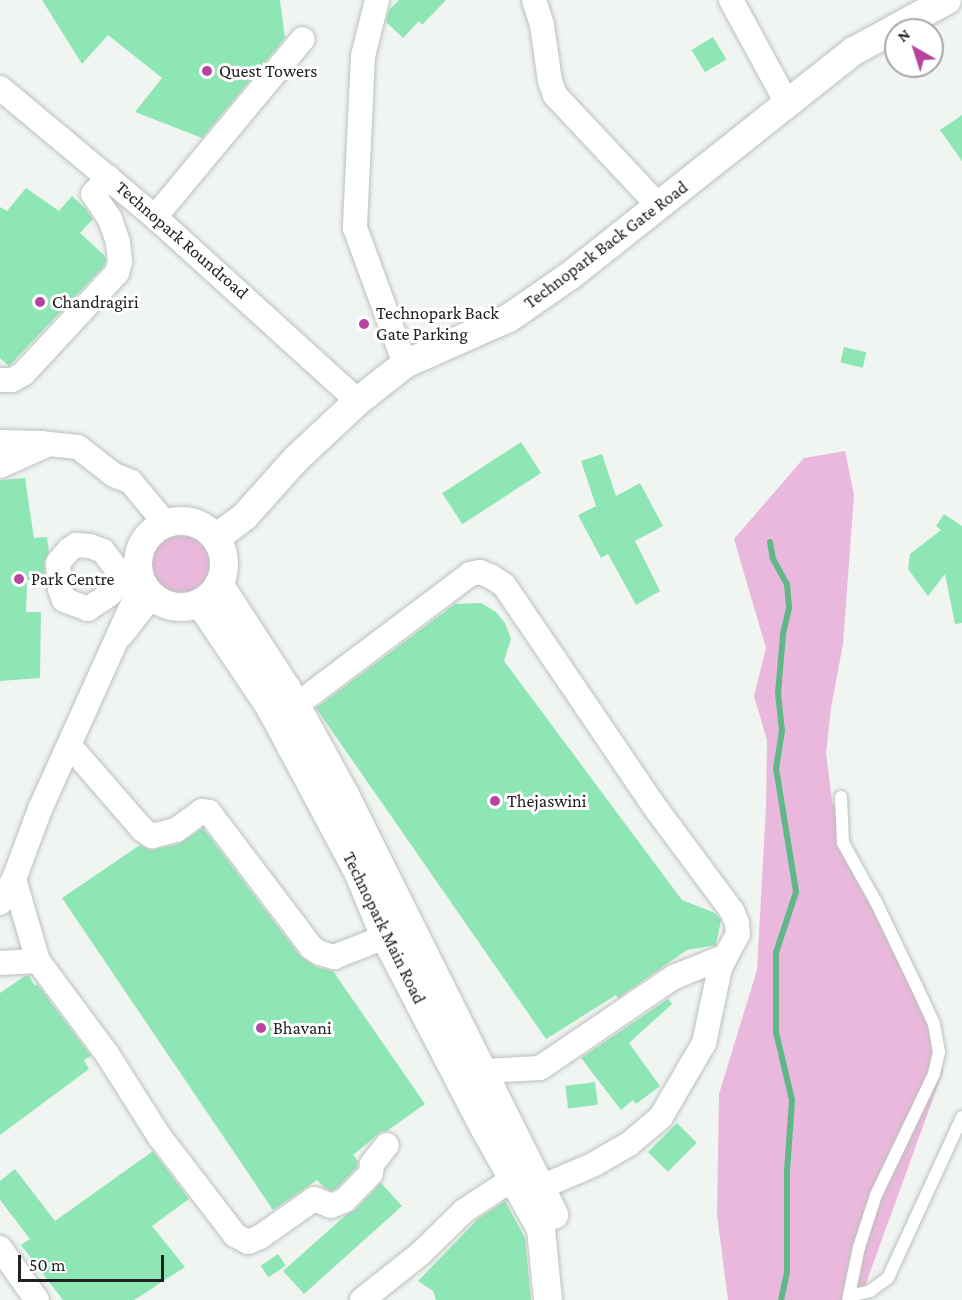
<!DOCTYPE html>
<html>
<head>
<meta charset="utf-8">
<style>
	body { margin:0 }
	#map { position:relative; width:962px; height:1300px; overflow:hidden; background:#f0f5f2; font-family:"Crimson Pro",serif }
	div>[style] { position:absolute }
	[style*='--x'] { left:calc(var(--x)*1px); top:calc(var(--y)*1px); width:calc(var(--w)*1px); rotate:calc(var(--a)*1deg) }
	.green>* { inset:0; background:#eab8dc }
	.round { border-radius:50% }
	.stream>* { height:6px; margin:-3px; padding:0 3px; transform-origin:3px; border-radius:3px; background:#60b787 }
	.building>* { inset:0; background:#8ee6b4; transform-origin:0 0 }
	.roads { filter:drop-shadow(0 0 2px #bbc1bd) drop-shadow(0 0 2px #bbc1bd) }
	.service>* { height:12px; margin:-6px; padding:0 6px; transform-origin:6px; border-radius:6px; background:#fff }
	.minor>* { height:24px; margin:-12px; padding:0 12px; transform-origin:12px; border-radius:12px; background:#fff }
	.tertiary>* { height:28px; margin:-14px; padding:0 14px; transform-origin:14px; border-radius:14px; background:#fff }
	.tertiary>.ring { margin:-14px; padding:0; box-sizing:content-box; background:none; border:28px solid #fff; border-radius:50% }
	.dots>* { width:16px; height:16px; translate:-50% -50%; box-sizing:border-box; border:3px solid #fff; border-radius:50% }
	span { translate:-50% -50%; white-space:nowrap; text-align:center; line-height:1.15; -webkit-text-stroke:6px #fff; paint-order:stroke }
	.poi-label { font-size:18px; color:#202220 }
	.left { translate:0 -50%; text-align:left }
	.street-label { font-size:18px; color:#202220 }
	.north { position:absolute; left:884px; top:18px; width:60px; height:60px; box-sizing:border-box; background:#fff; border:2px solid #a6a7a6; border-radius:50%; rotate:321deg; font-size:16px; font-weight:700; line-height:24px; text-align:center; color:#202220 }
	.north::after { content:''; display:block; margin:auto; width:21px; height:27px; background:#b745a0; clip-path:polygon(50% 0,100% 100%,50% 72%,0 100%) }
	.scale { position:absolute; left:18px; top:1255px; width:146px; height:27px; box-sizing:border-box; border:3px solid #202220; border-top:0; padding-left:8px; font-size:18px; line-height:21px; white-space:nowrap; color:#202220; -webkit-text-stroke:4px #fff; paint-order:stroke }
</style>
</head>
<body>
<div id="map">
	<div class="green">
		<i style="clip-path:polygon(845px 451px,854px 495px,843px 644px,831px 708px,826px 753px,832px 801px,903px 971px,930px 1016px,943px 1071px,860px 1300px,728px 1300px,717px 1215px,719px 1094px,757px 970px,766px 806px,767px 740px,754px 696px,766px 648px,734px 539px,804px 458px)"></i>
		<i class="round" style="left:148px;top:531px;width:68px;height:68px"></i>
	</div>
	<div class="stream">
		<i style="--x:770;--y:542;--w:17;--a:80"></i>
		<i style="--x:773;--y:559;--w:29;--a:61"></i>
		<i style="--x:787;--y:584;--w:24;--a:85"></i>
		<i style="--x:789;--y:608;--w:28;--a:103"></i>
		<i style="--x:783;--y:635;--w:58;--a:94.9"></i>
		<i style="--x:778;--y:693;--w:38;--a:84"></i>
		<i style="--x:782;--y:731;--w:37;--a:99"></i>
		<i style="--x:776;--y:768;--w:126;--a:80.8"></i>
		<i style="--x:796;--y:892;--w:64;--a:108.2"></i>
		<i style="--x:776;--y:953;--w:79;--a:90"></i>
		<i style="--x:776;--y:1032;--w:70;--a:76.8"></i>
		<i style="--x:792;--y:1100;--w:71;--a:94"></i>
		<i style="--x:787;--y:1171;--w:101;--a:90"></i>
		<i style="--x:787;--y:1272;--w:29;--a:102"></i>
	</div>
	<div class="building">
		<i style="clip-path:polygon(42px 0,280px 0,285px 38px,202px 138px,135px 112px,162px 78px,108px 35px,82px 64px)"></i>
		<i style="clip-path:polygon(399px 0,446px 0,422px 25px,419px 21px,403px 38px,386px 22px,389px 10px)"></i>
		<i style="left:713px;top:37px;width:26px;height:25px;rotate:59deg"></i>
		<i style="clip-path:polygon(962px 115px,962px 161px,940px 130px)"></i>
		<i style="clip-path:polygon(26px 188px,59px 211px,72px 196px,85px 208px,93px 219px,80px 233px,105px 256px,106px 261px,104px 266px,9px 366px,0 358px,0 207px,7px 211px)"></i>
		<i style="left:844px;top:347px;width:23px;height:16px;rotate:13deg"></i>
		<i style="left:521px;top:442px;width:37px;height:94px;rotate:57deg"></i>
		<i style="clip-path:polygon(602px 454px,616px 496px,640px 483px,663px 526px,635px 541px,660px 591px,636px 605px,608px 554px,601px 558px,578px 515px,596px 506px,581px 461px)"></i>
		<i style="clip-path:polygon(25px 478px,34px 538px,47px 537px,49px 552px,44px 563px,45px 579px,27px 580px,26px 612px,41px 612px,40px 678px,0 681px,0 480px)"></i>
		<i style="clip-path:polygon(944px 514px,962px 526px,962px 623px,955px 624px,945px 574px,928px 596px,908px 569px,910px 554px,941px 530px,936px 526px)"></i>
		<i style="clip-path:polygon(481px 603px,496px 612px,505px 623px,511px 639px,504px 661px,682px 900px,715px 913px,721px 920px,716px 945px,687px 950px,618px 998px,616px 995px,546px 1039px,316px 708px,455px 604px)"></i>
		<i style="clip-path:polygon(203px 828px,300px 956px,316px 967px,333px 971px,425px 1104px,387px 1131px,381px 1132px,353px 1155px,358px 1161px,357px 1167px,337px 1188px,331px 1191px,325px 1188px,317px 1180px,273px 1210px,62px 898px,140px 845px,150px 850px,179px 844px)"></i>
		<i style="clip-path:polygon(25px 976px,29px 976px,35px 986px,37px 984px,91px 1056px,84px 1060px,89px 1069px,0 1135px,0 993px)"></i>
		<i style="clip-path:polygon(668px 999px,672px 1004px,629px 1043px,660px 1086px,636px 1104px,633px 1100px,621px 1110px,581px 1058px)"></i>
		<i style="left:595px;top:1082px;width:23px;height:30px;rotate:83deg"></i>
		<i style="left:677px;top:1123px;width:28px;height:41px;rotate:45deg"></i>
		<i style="clip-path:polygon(153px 1151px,189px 1199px,152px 1226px,185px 1267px,134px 1300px,63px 1300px,21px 1245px,30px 1239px,0 1200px,0 1181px,15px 1169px,55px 1221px)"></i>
		<i style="clip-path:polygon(381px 1183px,402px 1206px,304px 1294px,283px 1271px,346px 1215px,355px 1210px)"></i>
		<i style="clip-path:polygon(505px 1201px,525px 1238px,531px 1300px,436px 1300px,433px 1291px,418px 1281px,478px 1219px)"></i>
		<i style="left:278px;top:1254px;width:14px;height:21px;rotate:56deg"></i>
	</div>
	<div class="roads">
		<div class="service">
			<i style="--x:125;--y:640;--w:51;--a:-52.2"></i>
			<i style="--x:841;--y:797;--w:46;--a:87.5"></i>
			<i style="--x:843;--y:843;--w:68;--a:60.8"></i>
			<i style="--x:876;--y:902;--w:92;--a:64.3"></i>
			<i style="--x:916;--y:985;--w:43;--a:65.2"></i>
			<i style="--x:934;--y:1024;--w:28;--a:80"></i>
			<i style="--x:939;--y:1052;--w:23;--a:103"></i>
			<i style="--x:934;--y:1074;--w:134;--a:115.6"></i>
			<i style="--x:876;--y:1195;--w:55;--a:108.1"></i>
			<i style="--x:859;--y:1247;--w:54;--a:101.7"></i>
			<i style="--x:849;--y:1296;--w:22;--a:-13"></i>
			<i style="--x:870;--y:1291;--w:22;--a:-36"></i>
			<i style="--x:888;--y:1278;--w:177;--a:-65.3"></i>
		</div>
		<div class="minor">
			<i style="--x:377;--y:0;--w:58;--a:104"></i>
			<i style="--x:363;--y:56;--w:172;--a:92.7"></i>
			<i style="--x:355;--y:228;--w:145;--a:69.8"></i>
			<i style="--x:534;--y:0;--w:26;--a:72"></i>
			<i style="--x:542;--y:25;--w:57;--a:81.9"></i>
			<i style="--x:550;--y:81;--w:15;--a:70"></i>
			<i style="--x:555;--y:95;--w:151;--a:46.9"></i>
			<i style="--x:731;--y:0;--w:119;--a:61.5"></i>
			<i style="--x:0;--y:88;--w:202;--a:39.8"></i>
			<i style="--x:155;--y:217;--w:274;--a:42.2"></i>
			<i style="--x:155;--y:217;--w:231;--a:-50.3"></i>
			<i style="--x:0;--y:380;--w:12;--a:0"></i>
			<i style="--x:12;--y:380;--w:13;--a:-29"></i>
			<i style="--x:23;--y:374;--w:138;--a:-47.1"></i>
			<i style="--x:117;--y:273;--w:11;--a:-75"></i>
			<i style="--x:120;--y:262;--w:20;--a:-96"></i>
			<i style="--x:118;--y:242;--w:24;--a:-109"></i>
			<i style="--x:110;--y:219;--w:30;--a:-124"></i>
			<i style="--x:93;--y:194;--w:23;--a:-47"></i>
			<i style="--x:0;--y:442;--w:43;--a:1.3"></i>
			<i style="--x:0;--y:466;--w:54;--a:-24.2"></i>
			<i style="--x:49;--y:444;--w:29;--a:6"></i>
			<i style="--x:78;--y:447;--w:46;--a:37.9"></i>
			<i style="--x:114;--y:475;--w:18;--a:22"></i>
			<i style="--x:131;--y:482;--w:55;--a:50.2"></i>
			<i style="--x:122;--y:576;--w:22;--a:124"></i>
			<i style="--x:110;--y:594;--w:27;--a:146"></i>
			<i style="--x:88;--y:609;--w:26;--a:-159"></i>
			<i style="--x:64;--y:600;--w:12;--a:-110"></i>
			<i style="--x:60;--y:589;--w:26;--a:-94"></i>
			<i style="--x:58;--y:563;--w:17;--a:-50"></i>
			<i style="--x:69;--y:550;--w:9;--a:-36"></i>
			<i style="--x:76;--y:545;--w:14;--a:4"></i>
			<i style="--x:90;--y:546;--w:14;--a:21"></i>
			<i style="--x:103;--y:551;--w:31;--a:53"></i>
			<i style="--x:122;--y:576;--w:16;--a:-11"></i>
			<i style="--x:287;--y:689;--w:18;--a:49"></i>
			<i style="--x:299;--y:703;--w:214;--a:-37"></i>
			<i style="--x:470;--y:574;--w:10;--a:-11"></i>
			<i style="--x:480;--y:572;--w:13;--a:23"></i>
			<i style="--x:492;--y:577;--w:14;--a:34"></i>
			<i style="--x:504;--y:585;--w:272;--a:55.8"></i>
			<i style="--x:657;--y:810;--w:126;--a:53.4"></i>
			<i style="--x:732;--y:911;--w:13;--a:67"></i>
			<i style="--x:737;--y:923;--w:11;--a:85"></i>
			<i style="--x:738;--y:934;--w:25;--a:119"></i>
			<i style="--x:70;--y:746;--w:111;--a:49"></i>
			<i style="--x:143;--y:830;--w:11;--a:34"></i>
			<i style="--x:152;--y:836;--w:25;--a:-14"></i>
			<i style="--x:176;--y:830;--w:32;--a:-36"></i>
			<i style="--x:202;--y:811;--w:7;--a:8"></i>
			<i style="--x:209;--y:812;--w:144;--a:52.9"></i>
			<i style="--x:296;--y:927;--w:25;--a:53"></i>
			<i style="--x:311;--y:947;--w:11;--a:34"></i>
			<i style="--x:320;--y:953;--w:15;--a:16"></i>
			<i style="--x:334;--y:957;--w:55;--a:-21.4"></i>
			<i style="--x:14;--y:879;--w:85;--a:73.7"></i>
			<i style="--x:38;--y:961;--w:116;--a:53.4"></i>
			<i style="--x:107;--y:1054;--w:97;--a:57.6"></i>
			<i style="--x:159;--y:1136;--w:125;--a:52.5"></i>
			<i style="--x:235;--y:1235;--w:15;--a:28"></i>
			<i style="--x:248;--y:1242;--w:13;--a:-23"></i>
			<i style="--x:260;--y:1237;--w:66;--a:-35.1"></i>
			<i style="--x:314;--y:1199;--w:18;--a:22"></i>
			<i style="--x:331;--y:1206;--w:15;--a:-23"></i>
			<i style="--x:345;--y:1200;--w:37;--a:-46"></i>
			<i style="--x:371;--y:1173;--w:9;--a:-84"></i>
			<i style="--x:372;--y:1164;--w:24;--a:-52"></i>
			<i style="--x:0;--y:903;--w:28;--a:-60"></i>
			<i style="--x:14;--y:879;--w:75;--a:-69.6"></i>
			<i style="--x:40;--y:809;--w:248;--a:-65.7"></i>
			<i style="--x:0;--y:963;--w:38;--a:-3"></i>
			<i style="--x:484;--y:1071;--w:56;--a:-3.1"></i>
			<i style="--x:540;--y:1068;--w:162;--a:-34.2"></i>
			<i style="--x:674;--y:977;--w:56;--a:-22"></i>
			<i style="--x:726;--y:956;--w:13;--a:117"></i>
			<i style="--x:720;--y:968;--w:77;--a:102"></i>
			<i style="--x:704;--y:1043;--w:86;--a:120.2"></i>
			<i style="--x:661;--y:1117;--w:42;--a:139.8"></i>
			<i style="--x:629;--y:1144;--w:39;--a:150"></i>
			<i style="--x:595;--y:1164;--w:59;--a:156.9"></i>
			<i style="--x:0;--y:1248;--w:64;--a:54.6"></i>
			<i style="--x:362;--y:1300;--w:75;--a:-38.5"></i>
			<i style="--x:421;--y:1253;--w:60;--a:-44.3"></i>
			<i style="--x:464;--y:1211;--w:60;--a:-33.4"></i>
		</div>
		<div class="tertiary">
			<i class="ring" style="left:138px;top:521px;width:58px;height:58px"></i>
			<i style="--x:216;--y:538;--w:36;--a:-37"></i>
			<i style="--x:245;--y:516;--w:76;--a:-48.2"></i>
			<i style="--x:296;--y:459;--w:85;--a:-43.1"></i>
			<i style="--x:358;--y:401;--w:60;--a:-38.2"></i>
			<i style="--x:405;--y:364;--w:114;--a:-23.9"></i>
			<i style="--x:509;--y:318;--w:75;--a:-34.7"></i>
			<i style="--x:571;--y:275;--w:361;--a:-38.4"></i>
			<i style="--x:854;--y:51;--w:106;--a:-28.7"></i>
			<i style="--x:219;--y:584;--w:125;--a:57.1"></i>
			<i style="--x:287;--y:689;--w:121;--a:61.3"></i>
			<i style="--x:345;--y:795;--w:469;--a:63.5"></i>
			<i style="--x:200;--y:603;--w:122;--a:56"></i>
			<i style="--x:268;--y:704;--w:38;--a:61"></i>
			<i style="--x:286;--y:737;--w:155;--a:61.9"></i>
			<i style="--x:359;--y:874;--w:68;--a:67.6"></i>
			<i style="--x:385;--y:937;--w:219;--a:62.5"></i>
			<i style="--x:486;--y:1131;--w:112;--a:60.7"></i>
			<i style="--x:541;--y:1229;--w:71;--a:84.4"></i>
		</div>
	</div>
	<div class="dots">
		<i style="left:207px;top:71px;background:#b745a0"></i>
		<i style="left:40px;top:302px;background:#b745a0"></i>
		<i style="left:364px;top:324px;background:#b745a0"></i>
		<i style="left:19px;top:579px;background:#b745a0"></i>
		<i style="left:495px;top:801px;background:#b745a0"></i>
		<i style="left:261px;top:1028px;background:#b745a0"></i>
	</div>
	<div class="poi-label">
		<span class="left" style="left:219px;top:71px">Quest Towers</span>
		<span class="left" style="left:52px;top:302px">Chandragiri</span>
		<span class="left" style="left:376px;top:324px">Technopark Back<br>Gate Parking</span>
		<span class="left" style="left:31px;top:579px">Park Centre</span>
		<span class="left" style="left:507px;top:801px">Thejaswini</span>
		<span class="left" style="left:273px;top:1028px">Bhavani</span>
	</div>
	<div class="street-label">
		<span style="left:182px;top:240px;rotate:41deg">Technopark Roundroad</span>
		<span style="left:606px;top:245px;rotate:-37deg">Technopark Back Gate Road</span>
		<span style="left:384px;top:928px;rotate:64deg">Technopark Main Road</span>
	</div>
	<div class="north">N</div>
	<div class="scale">50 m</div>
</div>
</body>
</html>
